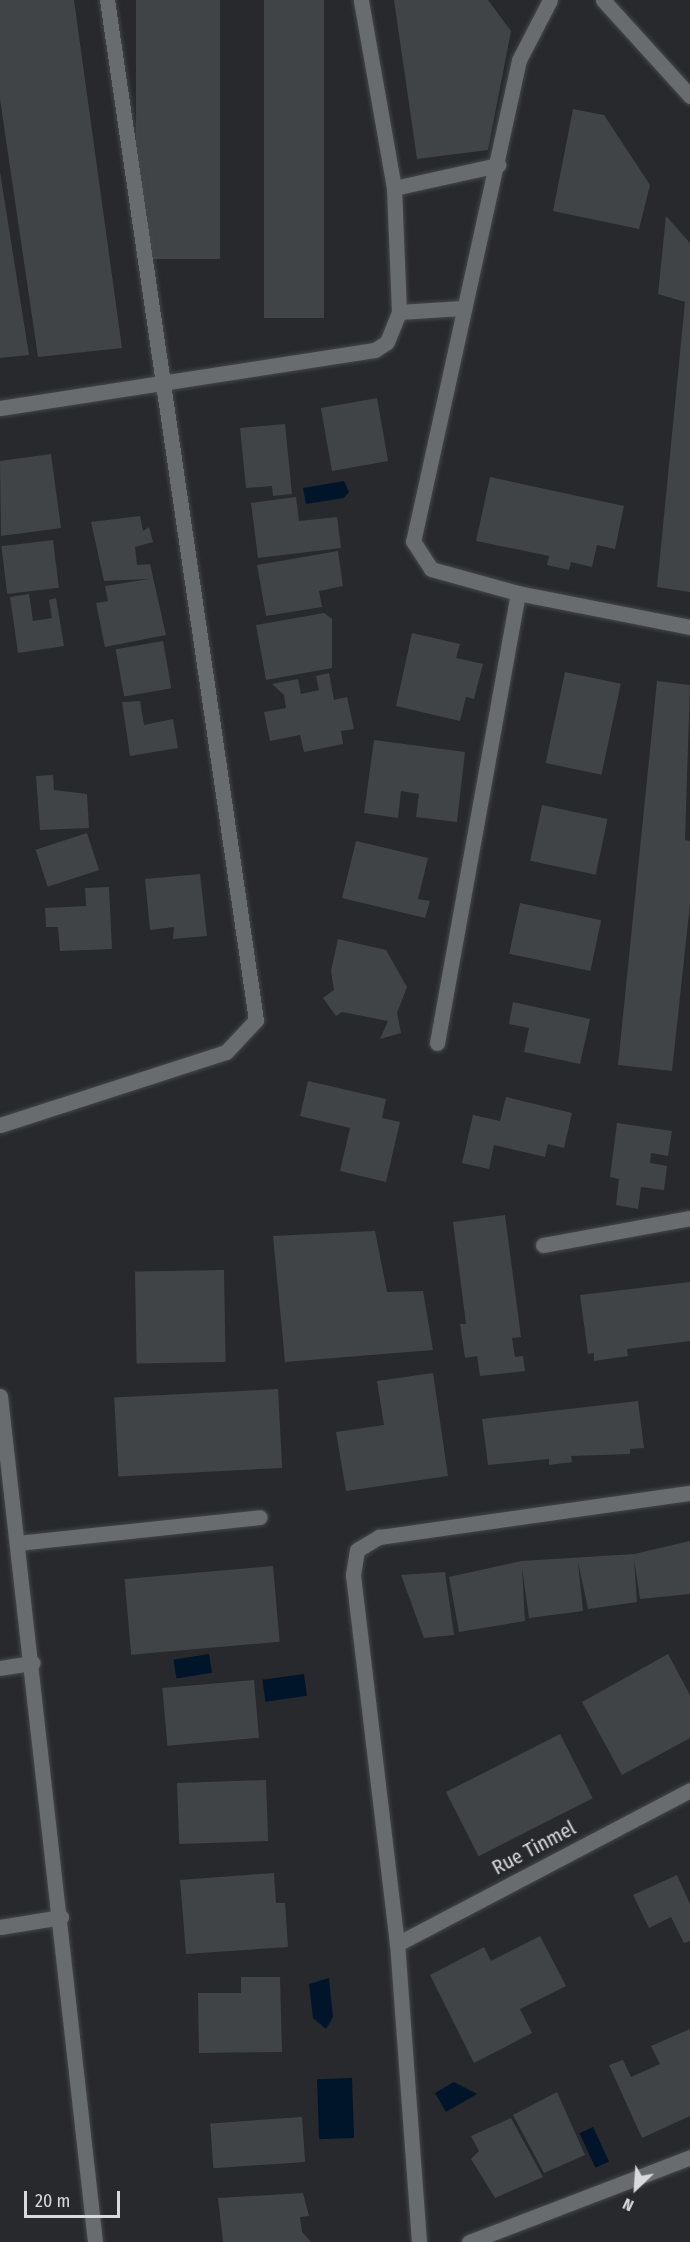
<!DOCTYPE html>
<html>
<head>
<meta charset="utf-8">
<style>
	body { margin:0 }
	#map { position:relative; width:690px; height:2242px; overflow:hidden; background:#27292c; font-family:"Fira Sans Condensed",sans-serif }
	div>[style] { position:absolute }
	[style*='--x'] { left:calc(var(--x)*1px); top:calc(var(--y)*1px); width:calc(var(--w)*1px); rotate:calc(var(--a)*1deg) }
	.water>* { inset:0; background:#00152a; transform-origin:0 0 }
	.building>* { inset:0; background:#414447; transform-origin:0 0 }
	.roads { filter:drop-shadow(0 0 2px #444648) drop-shadow(0 0 2px #444648) }
	.street>* { height:15px; margin:-7.5px; padding:0 7.5px; transform-origin:7.5px; border-radius:7.5px; background:#696c6e }
	.secondary>* { height:15px; margin:-7.5px; padding:0 7.5px; transform-origin:7.5px; border-radius:7.5px; background:#696c6e }
	span { translate:-50% -50%; white-space:nowrap; text-align:center; line-height:1.15; -webkit-text-stroke:5px #27292c; paint-order:stroke }
	.street-label { font-size:20px; color:#d8dadb }
	.north { position:absolute; left:606px; top:2158px; width:60px; height:60px; -webkit-text-stroke:4px #27292c; paint-order:stroke; rotate:205deg; font-size:16px; font-weight:700; line-height:24px; text-align:center; color:#d8dadb }
	.north::after { content:''; display:block; margin:auto; width:21px; height:27px; background:#d8dadb; clip-path:polygon(50% 0,100% 100%,50% 72%,0 100%) }
	.scale { position:absolute; left:24px; top:2191px; width:96px; height:27px; box-sizing:border-box; border:3px solid #d8dadb; border-top:0; padding-left:8px; font-size:18px; line-height:21px; white-space:nowrap; color:#d8dadb; -webkit-text-stroke:4px #27292c; paint-order:stroke }
</style>
</head>
<body>
<div id="map">
	<div class="water">
		<i style="clip-path:polygon(344px 481px,349px 492px,344px 498px,306px 504px,303px 488px)"></i>
		<i style="left:209px;top:1654px;width:19px;height:36px;rotate:81deg"></i>
		<i style="left:304px;top:1674px;width:22px;height:42px;rotate:82deg"></i>
		<i style="clip-path:polygon(329px 1978px,333px 2017px,326px 2029px,313px 2018px,309px 1984px)"></i>
		<i style="left:352px;top:2078px;width:60px;height:35px;rotate:88deg"></i>
		<i style="clip-path:polygon(454px 2082px,477px 2094px,446px 2112px,435px 2093px)"></i>
		<i style="left:593px;top:2127px;width:38px;height:15px;rotate:65deg"></i>
	</div>
	<div class="building">
		<i style="clip-path:polygon(0 0,74px 0,122px 348px,38px 357px,0 99px)"></i>
		<i style="left:136px;top:0;width:84px;height:259px"></i>
		<i style="left:264px;top:0;width:60px;height:318px"></i>
		<i style="clip-path:polygon(394px 0,488px 0,511px 31px,488px 150px,417px 159px)"></i>
		<i style="clip-path:polygon(573px 109px,604px 115px,650px 185px,639px 229px,553px 211px)"></i>
		<i style="clip-path:polygon(0 172px,29px 355px,0 358px)"></i>
		<i style="clip-path:polygon(666px 216px,690px 243px,690px 592px,657px 587px,685px 302px,658px 294px)"></i>
		<i style="left:377px;top:398px;width:64px;height:57px;rotate:80deg"></i>
		<i style="clip-path:polygon(285px 424px,292px 494px,273px 496px,272px 486px,246px 488px,240px 428px)"></i>
		<i style="clip-path:polygon(51px 454px,61px 528px,1px 536px,0 461px)"></i>
		<i style="clip-path:polygon(490px 477px,624px 506px,615px 549px,597px 545px,592px 567px,571px 562px,569px 570px,547px 565px,549px 556px,476px 541px)"></i>
		<i style="clip-path:polygon(296px 497px,299px 521px,337px 517px,341px 548px,258px 558px,251px 503px)"></i>
		<i style="clip-path:polygon(140px 516px,143px 531px,149px 527px,153px 542px,135px 547px,137px 565px,150px 564px,166px 635px,105px 647px,96px 603px,108px 601px,105px 586px,149px 579px,104px 581px,91px 522px)"></i>
		<i style="left:53px;top:540px;width:48px;height:52px;rotate:83deg"></i>
		<i style="clip-path:polygon(338px 551px,343px 586px,319px 591px,322px 607px,266px 616px,257px 565px)"></i>
		<i style="clip-path:polygon(29px 594px,33px 621px,52px 618px,49px 600px,56px 598px,64px 646px,18px 653px,10px 597px)"></i>
		<i style="clip-path:polygon(324px 613px,332px 619px,332px 668px,266px 680px,256px 625px)"></i>
		<i style="clip-path:polygon(412px 633px,460px 644px,456px 658px,483px 664px,474px 699px,466px 697px,460px 721px,396px 706px)"></i>
		<i style="left:163px;top:641px;width:48px;height:48px;rotate:80deg"></i>
		<i style="left:565px;top:672px;width:57px;height:93px;rotate:12deg"></i>
		<i style="clip-path:polygon(329px 673px,334px 700px,347px 697px,354px 729px,341px 731px,343px 744px,304px 752px,300px 735px,270px 741px,264px 712px,286px 708px,284px 695px,272px 684px,298px 679px,301px 694px,319px 690px,316px 676px)"></i>
		<i style="clip-path:polygon(657px 681px,690px 685px,685px 840px,690px 841px,690px 904px,672px 1071px,618px 1065px)"></i>
		<i style="clip-path:polygon(140px 701px,144px 725px,173px 719px,178px 748px,130px 756px,122px 702px)"></i>
		<i style="clip-path:polygon(374px 740px,465px 752px,457px 822px,416px 817px,419px 794px,401px 791px,398px 818px,364px 813px)"></i>
		<i style="clip-path:polygon(53px 775px,54px 790px,87px 794px,89px 828px,40px 830px,36px 776px)"></i>
		<i style="left:542px;top:805px;width:67px;height:57px;rotate:12deg"></i>
		<i style="left:87px;top:833px;width:39px;height:54px;rotate:72deg"></i>
		<i style="clip-path:polygon(356px 841px,428px 858px,418px 899px,430px 901px,425px 918px,342px 898px)"></i>
		<i style="clip-path:polygon(200px 874px,207px 936px,173px 939px,174px 927px,150px 930px,145px 879px)"></i>
		<i style="clip-path:polygon(109px 887px,112px 949px,60px 951px,58px 927px,46px 927px,45px 908px,86px 906px,85px 888px)"></i>
		<i style="left:520px;top:903px;width:83px;height:52px;rotate:12deg"></i>
		<i style="clip-path:polygon(338px 939px,386px 950px,407px 987px,397px 1013px,401px 1033px,380px 1039px,388px 1021px,342px 1012px,336px 1016px,323px 998px,334px 990px,331px 971px)"></i>
		<i style="clip-path:polygon(513px 1002px,590px 1019px,580px 1064px,524px 1052px,529px 1028px,509px 1024px)"></i>
		<i style="clip-path:polygon(308px 1081px,386px 1099px,382px 1118px,400px 1122px,386px 1182px,340px 1171px,350px 1128px,300px 1116px)"></i>
		<i style="clip-path:polygon(506px 1097px,572px 1113px,564px 1148px,548px 1144px,545px 1157px,494px 1145px,489px 1169px,462px 1163px,473px 1115px,500px 1121px)"></i>
		<i style="clip-path:polygon(617px 1123px,672px 1131px,668px 1156px,651px 1153px,650px 1163px,667px 1166px,664px 1190px,641px 1187px,638px 1209px,616px 1205px,619px 1179px,610px 1177px)"></i>
		<i style="clip-path:polygon(505px 1215px,521px 1337px,512px 1338px,515px 1357px,523px 1356px,525px 1371px,480px 1376px,477px 1356px,465px 1358px,460px 1324px,466px 1324px,453px 1222px)"></i>
		<i style="clip-path:polygon(375px 1231px,387px 1292px,423px 1291px,433px 1350px,285px 1362px,273px 1236px)"></i>
		<i style="left:224px;top:1270px;width:92px;height:89px;rotate:89deg"></i>
		<i style="clip-path:polygon(690px 1282px,690px 1341px,627px 1349px,628px 1356px,594px 1361px,594px 1353px,588px 1354px,580px 1295px)"></i>
		<i style="clip-path:polygon(433px 1373px,448px 1476px,346px 1491px,336px 1432px,384px 1425px,377px 1381px)"></i>
		<i style="left:278px;top:1389px;width:79px;height:164px;rotate:87deg"></i>
		<i style="clip-path:polygon(638px 1401px,644px 1448px,630px 1449px,630px 1454px,571px 1456px,572px 1462px,549px 1465px,549px 1459px,488px 1465px,482px 1419px)"></i>
		<i style="clip-path:polygon(690px 1541px,690px 1594px,640px 1599px,634px 1559px,637px 1602px,588px 1609px,578px 1562px,583px 1611px,529px 1618px,522px 1568px,525px 1621px,459px 1632px,449px 1577px,521px 1561px,634px 1554px)"></i>
		<i style="left:273px;top:1566px;width:76px;height:149px;rotate:85deg"></i>
		<i style="clip-path:polygon(445px 1572px,454px 1635px,424px 1638px,401px 1575px)"></i>
		<i style="clip-path:polygon(668px 1654px,690px 1695px,690px 1738px,622px 1775px,582px 1702px)"></i>
		<i style="left:254px;top:1680px;width:58px;height:92px;rotate:85deg"></i>
		<i style="left:560px;top:1734px;width:72px;height:128px;rotate:63deg"></i>
		<i style="left:266px;top:1780px;width:61px;height:89px;rotate:88deg"></i>
		<i style="clip-path:polygon(274px 1873px,276px 1903px,285px 1903px,288px 1947px,186px 1954px,180px 1880px)"></i>
		<i style="clip-path:polygon(677px 1875px,690px 1904px,690px 1941px,684px 1943px,671px 1917px,649px 1928px,633px 1895px)"></i>
		<i style="clip-path:polygon(540px 1936px,566px 1986px,520px 2009px,532px 2033px,474px 2063px,430px 1975px,484px 1947px,491px 1961px)"></i>
		<i style="clip-path:polygon(241px 1977px,280px 1977px,282px 2052px,199px 2053px,198px 1993px,241px 1993px)"></i>
		<i style="clip-path:polygon(690px 2029px,690px 2116px,642px 2138px,609px 2065px,623px 2060px,631px 2077px,660px 2064px,651px 2046px)"></i>
		<i style="clip-path:polygon(557px 2092px,585px 2155px,544px 2173px,513px 2115px)"></i>
		<i style="left:302px;top:2117px;width:45px;height:92px;rotate:86deg"></i>
		<i style="clip-path:polygon(511px 2118px,543px 2177px,495px 2198px,471px 2159px,479px 2151px,471px 2136px)"></i>
		<i style="clip-path:polygon(303px 2193px,309px 2216px,300px 2217px,302px 2232px,311px 2242px,223px 2242px,218px 2198px)"></i>
	</div>
	<div class="roads">
		<div class="street">
			<i style="--x:550;--y:0;--w:68;--a:117.3"></i>
			<i style="--x:519;--y:60;--w:493;--a:102.4"></i>
			<i style="--x:413;--y:541;--w:33;--a:57"></i>
			<i style="--x:431;--y:569;--w:90;--a:15.4"></i>
			<i style="--x:518;--y:593;--w:175;--a:11.2"></i>
			<i style="--x:394;--y:188;--w:107;--a:-12.5"></i>
			<i style="--x:399;--y:312;--w:63;--a:-3.6"></i>
			<i style="--x:0;--y:408;--w:379;--a:-8.8"></i>
			<i style="--x:375;--y:350;--w:14;--a:-34"></i>
			<i style="--x:387;--y:342;--w:32;--a:-68"></i>
			<i style="--x:399;--y:312;--w:124;--a:-92.3"></i>
			<i style="--x:394;--y:188;--w:191;--a:-100"></i>
			<i style="--x:437;--y:1043;--w:457;--a:-79.8"></i>
			<i style="--x:0;--y:1125;--w:237;--a:-17.9"></i>
			<i style="--x:226;--y:1052;--w:44;--a:-46.8"></i>
			<i style="--x:256;--y:1020;--w:1031;--a:-98.31"></i>
			<i style="--x:543;--y:1245;--w:149;--a:-10.4"></i>
			<i style="--x:18;--y:1543;--w:243;--a:-6.1"></i>
			<i style="--x:0;--y:1668;--w:33;--a:-9"></i>
			<i style="--x:0;--y:1927;--w:62;--a:-9.3"></i>
			<i style="--x:397;--y:1944;--w:331;--a:-27.7"></i>
			<i style="--x:419;--y:2242;--w:299;--a:-94.2"></i>
			<i style="--x:397;--y:1944;--w:372;--a:-96.8"></i>
			<i style="--x:353;--y:1575;--w:25;--a:-81"></i>
			<i style="--x:357;--y:1550;--w:26;--a:-31"></i>
			<i style="--x:379;--y:1537;--w:314;--a:-8.1"></i>
			<i style="--x:469;--y:2242;--w:237;--a:-21"></i>
		</div>
		<div class="secondary">
			<i style="--x:603;--y:0;--w:130;--a:47.8"></i>
			<i style="--x:0;--y:1396;--w:851;--a:83.59"></i>
		</div>
	</div>
	<div class="street-label">
		<span style="left:534px;top:1848px;rotate:-28deg">Rue Tinmel</span>
	</div>
	<div class="north">N</div>
	<div class="scale">20 m</div>
</div>
</body>
</html>
